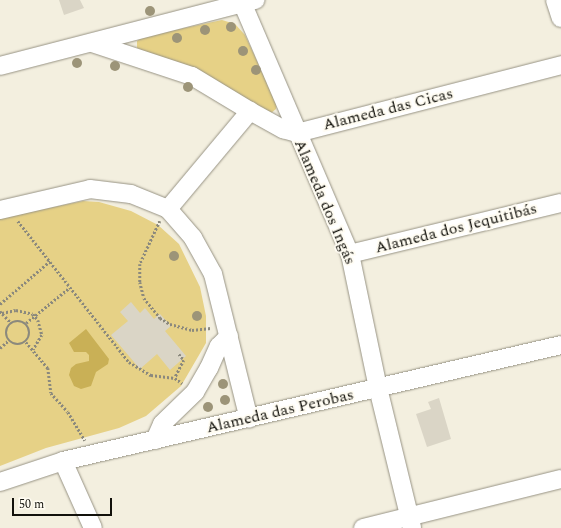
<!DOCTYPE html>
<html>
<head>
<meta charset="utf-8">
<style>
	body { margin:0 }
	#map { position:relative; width:561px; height:528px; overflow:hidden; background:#f3efdf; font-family:Spectral,serif }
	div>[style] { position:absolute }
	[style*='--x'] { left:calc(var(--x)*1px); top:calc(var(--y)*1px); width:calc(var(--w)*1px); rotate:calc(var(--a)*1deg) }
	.green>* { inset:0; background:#e6d186 }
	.water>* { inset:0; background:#c9b056 }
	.building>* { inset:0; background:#dad5c6 }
	.path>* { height:2.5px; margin-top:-1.25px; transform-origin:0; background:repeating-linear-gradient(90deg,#8b897d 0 2px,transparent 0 4px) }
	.path>.ring { margin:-1.25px; padding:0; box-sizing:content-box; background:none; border:2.5px solid #8b897d; border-radius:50% }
	.roads { filter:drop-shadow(0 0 1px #979384) drop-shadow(0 0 1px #979384) }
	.minor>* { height:18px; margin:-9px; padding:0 9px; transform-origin:9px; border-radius:9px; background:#fff }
	.trees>* { width:10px; height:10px; margin:-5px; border-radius:50%; background:#9c9478 }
	span { translate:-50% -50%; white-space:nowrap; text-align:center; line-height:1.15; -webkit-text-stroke:4px #fffcf2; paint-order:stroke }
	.street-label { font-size:16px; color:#12110b }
	.scale { position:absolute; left:12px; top:498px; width:100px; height:18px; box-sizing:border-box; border:2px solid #12110b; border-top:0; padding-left:5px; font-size:12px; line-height:14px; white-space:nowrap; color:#12110b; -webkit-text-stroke:3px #fffcf2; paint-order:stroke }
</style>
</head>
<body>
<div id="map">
	<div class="green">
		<i style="clip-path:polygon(222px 20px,235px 24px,245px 35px,277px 104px,276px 109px,271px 113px,137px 48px,137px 41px,142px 37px)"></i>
		<i style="clip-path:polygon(83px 201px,99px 202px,131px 211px,158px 225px,179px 244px,200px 287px,206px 316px,206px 343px,181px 386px,146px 416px,119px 428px,46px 448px,0 466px,0 218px)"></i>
	</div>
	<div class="water">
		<i style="clip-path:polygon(86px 329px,109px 359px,108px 364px,96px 372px,91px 386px,81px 389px,74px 386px,69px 375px,71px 368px,76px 364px,89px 361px,89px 355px,86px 352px,74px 352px,69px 343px)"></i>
	</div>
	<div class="building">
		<i style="clip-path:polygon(59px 0,80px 0,84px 8px,64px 15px)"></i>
		<i style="clip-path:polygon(131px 302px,140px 313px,145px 308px,154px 319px,160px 314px,171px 326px,165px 331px,186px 356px,170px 370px,157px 354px,140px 369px,111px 335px,128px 321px,120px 312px)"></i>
		<i style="clip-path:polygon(439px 398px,451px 439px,427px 447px,416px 414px,431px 409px,428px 402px)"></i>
	</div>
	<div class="path">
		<i style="--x:18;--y:221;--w:179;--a:51.8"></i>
		<i style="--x:129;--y:362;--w:26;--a:31"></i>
		<i style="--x:151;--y:375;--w:24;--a:7"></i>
		<i style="--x:160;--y:221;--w:47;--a:114.9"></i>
		<i style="--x:140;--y:264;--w:18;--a:90"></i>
		<i style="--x:140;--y:282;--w:16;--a:76"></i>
		<i style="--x:144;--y:298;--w:26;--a:51"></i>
		<i style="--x:160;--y:318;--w:12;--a:31"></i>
		<i style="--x:170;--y:324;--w:23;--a:15"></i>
		<i style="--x:192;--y:330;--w:19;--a:-6"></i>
		<i style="--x:0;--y:304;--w:66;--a:-40.7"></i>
		<i style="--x:0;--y:311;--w:16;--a:47"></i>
		<i style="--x:2;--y:313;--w:14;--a:-12"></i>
		<i style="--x:16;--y:310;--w:17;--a:13"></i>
		<i style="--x:33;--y:314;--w:8;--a:50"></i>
		<i style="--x:38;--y:320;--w:16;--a:75"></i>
		<i style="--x:42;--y:335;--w:17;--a:121"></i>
		<i class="ring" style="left:6px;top:321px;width:21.5px;height:21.5px"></i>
		<i style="--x:26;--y:323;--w:55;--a:-39.1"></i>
		<i style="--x:26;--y:342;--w:34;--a:50"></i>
		<i style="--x:48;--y:368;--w:25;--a:83"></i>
		<i style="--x:51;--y:393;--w:25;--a:48"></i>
		<i style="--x:68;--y:412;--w:33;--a:59"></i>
		<i style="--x:0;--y:348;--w:11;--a:-41"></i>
		<i style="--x:179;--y:354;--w:8;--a:50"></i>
		<i style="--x:184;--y:360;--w:20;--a:117"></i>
		<i style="--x:175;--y:378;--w:9;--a:36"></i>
	</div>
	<div class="roads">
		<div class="minor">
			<i style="--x:241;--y:0;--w:276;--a:66.8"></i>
			<i style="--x:350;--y:254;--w:137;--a:78.2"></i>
			<i style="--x:378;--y:388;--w:144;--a:76.3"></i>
			<i style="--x:555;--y:0;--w:19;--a:72"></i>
			<i style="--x:92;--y:43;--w:105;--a:18.3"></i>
			<i style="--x:192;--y:76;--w:68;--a:31.1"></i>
			<i style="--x:250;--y:111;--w:38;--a:29"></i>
			<i style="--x:283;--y:129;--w:15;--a:16"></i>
			<i style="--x:297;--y:133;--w:273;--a:-14.4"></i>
			<i style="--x:0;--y:66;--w:264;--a:-14.5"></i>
			<i style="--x:168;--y:209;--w:128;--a:-50.1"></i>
			<i style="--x:0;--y:210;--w:92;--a:-13.1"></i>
			<i style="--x:90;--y:189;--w:41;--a:7"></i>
			<i style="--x:131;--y:194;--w:40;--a:22"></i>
			<i style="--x:168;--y:209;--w:38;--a:49"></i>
			<i style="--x:193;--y:238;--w:41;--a:60.9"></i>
			<i style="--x:213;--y:274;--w:149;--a:76.1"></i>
			<i style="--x:350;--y:254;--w:217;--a:-13.6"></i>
			<i style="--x:155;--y:440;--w:17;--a:-66"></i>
			<i style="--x:162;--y:424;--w:46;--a:-44.1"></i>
			<i style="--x:195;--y:392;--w:28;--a:-60"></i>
			<i style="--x:209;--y:368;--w:24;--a:-66"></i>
			<i style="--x:219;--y:346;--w:14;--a:-45"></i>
			<i style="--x:63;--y:461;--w:73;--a:65.9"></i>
			<i style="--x:0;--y:482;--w:66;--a:-18.4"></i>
			<i style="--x:63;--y:461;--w:511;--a:-13.11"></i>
			<i style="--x:363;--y:528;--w:204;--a:-13.9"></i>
		</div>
	</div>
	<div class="trees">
		<i style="left:150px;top:11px"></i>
		<i style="left:231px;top:27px"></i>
		<i style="left:205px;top:30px"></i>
		<i style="left:177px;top:38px"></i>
		<i style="left:243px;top:51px"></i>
		<i style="left:77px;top:63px"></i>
		<i style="left:115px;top:66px"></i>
		<i style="left:256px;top:70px"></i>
		<i style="left:188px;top:87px"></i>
		<i style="left:174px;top:256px"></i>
		<i style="left:197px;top:316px"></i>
		<i style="left:223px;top:384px"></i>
		<i style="left:225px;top:400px"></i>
		<i style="left:208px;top:407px"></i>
	</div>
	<div class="street-label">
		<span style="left:388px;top:109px;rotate:-14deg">Alameda das Cicas</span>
		<span style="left:325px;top:202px;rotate:67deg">Alameda dos Ingás</span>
		<span style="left:456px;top:228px;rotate:-14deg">Alameda dos Jequitibás</span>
		<span style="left:280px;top:411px;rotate:-13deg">Alameda das Perobas</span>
	</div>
	<div class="scale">50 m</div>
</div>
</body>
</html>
